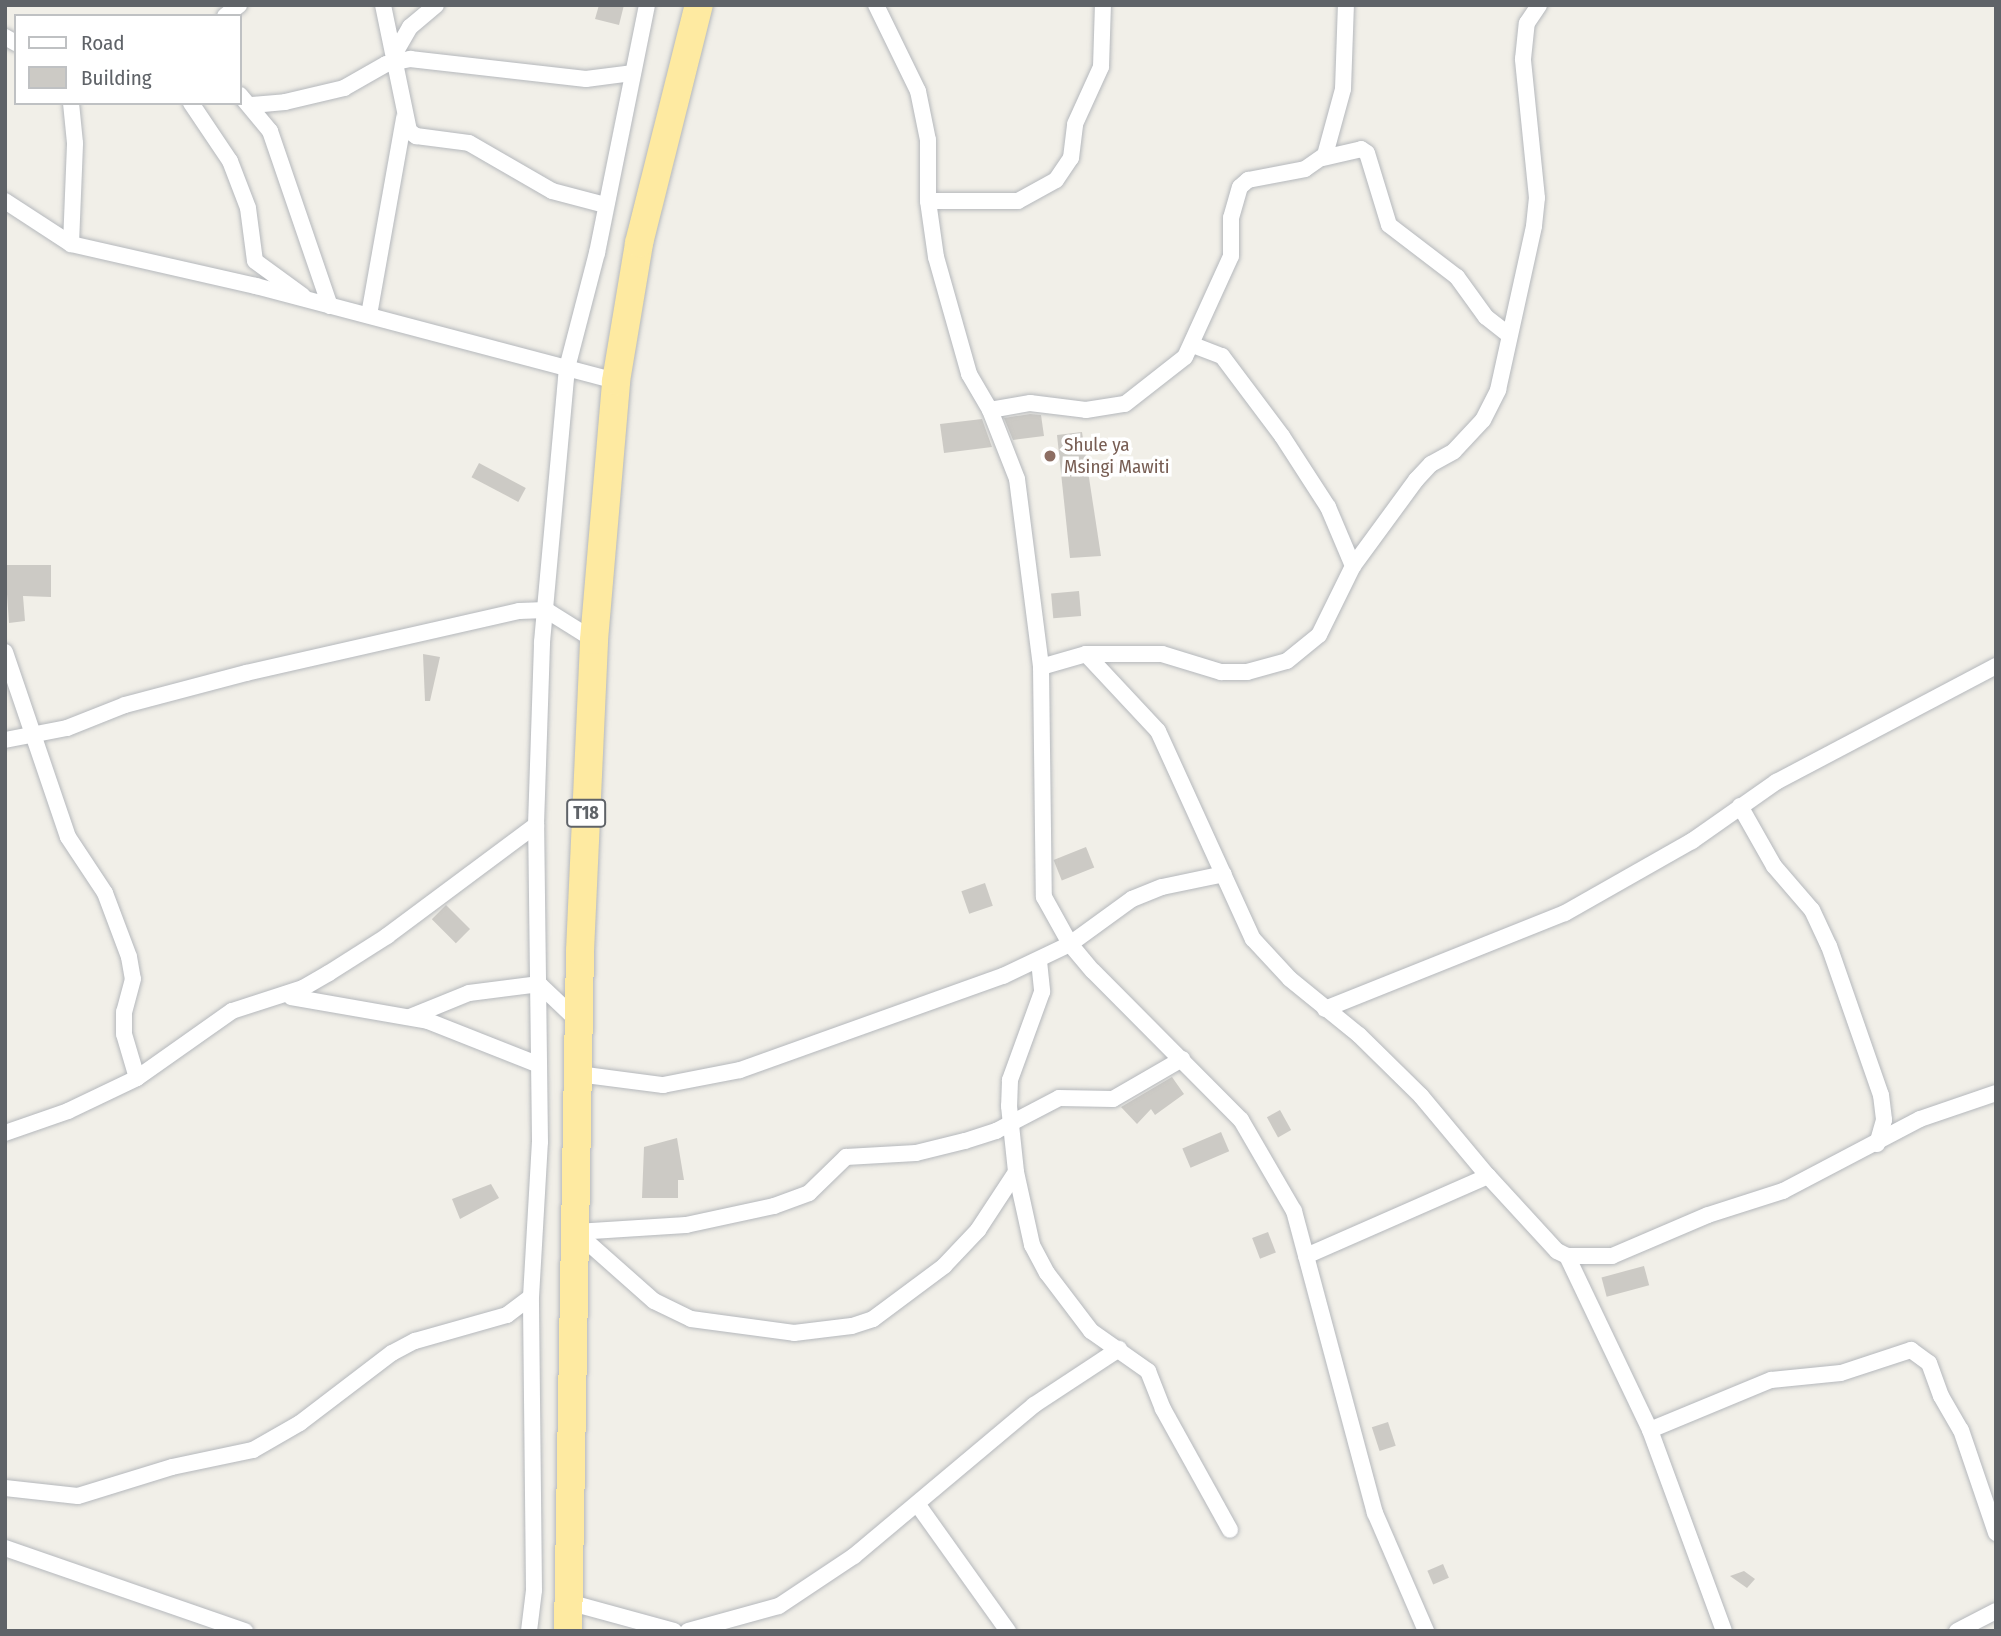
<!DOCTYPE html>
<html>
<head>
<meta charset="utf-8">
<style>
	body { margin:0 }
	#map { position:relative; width:2001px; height:1636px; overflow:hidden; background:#f1efe8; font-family:"Fira Sans Condensed",sans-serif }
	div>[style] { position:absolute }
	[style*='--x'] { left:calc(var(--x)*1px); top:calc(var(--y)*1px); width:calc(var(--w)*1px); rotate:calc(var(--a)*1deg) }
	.building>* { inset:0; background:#cccac5; transform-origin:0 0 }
	.roads { filter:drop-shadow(0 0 2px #b5b8bc) drop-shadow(0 0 2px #b5b8bc) }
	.minor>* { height:16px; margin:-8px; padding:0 8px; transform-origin:8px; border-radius:8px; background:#fff }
	.trunk>* { height:28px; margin:-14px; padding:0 14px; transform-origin:14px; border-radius:14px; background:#feeaa1 }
	.dots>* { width:19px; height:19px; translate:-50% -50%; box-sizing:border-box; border:4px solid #fff; border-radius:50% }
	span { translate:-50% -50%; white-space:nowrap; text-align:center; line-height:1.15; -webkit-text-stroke:7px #fff; paint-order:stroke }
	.shield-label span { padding:2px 5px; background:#fff; border:2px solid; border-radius:5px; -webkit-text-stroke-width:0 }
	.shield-label { font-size:18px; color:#5f6368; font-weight:700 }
	.education-label { font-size:19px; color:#785e54 }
	.left { translate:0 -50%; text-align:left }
	.frame { position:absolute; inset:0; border:7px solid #5f6368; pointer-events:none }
	.legend { position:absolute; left:14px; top:14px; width:228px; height:91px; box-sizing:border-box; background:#fff; border:2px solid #bfc1c3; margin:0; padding:9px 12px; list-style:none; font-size:21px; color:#5f6368 }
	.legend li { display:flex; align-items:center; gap:14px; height:35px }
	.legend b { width:35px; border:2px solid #bfc1c3 }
</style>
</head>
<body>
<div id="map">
	<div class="building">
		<i style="clip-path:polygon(599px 5px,624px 5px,619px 25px,595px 19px)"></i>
		<i style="clip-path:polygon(1030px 414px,1041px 415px,1044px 436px,1013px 440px,1004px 418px)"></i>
		<i style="clip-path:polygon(982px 419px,992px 447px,944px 453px,940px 424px)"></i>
		<i style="clip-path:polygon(1082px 432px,1101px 556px,1070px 558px,1057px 435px)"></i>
		<i style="left:479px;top:463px;width:53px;height:16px;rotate:28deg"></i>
		<i style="clip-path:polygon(5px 565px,51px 565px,51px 597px,23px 596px,25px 621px,9px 623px)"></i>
		<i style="left:1079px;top:591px;width:25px;height:28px;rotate:85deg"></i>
		<i style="clip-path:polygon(423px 654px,440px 657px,430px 701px,425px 701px)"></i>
		<i style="left:1086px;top:847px;width:22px;height:35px;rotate:68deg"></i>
		<i style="left:985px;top:883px;width:24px;height:25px;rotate:71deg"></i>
		<i style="left:446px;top:905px;width:34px;height:20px;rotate:45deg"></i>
		<i style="clip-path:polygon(1172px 1077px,1184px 1094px,1155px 1115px,1151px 1109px,1137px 1124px,1121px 1107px)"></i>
		<i style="left:1280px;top:1110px;width:23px;height:15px;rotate:61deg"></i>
		<i style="left:1221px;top:1132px;width:21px;height:42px;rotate:67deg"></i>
		<i style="clip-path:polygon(677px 1138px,684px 1180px,678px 1180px,678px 1198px,642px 1198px,644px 1147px)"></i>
		<i style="clip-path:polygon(491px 1184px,499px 1198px,460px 1219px,452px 1199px)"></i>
		<i style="left:1268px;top:1232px;width:22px;height:17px;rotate:69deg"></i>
		<i style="left:1644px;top:1266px;width:20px;height:44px;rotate:75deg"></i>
		<i style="left:1388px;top:1422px;width:25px;height:17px;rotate:72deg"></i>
		<i style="left:1443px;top:1564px;width:15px;height:17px;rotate:67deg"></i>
		<i style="clip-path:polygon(1744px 1571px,1755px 1579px,1747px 1588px,1730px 1576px)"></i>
	</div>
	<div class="roads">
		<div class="minor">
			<i style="--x:383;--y:5;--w:129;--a:78.3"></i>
			<i style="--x:409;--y:131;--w:9;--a:36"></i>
			<i style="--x:416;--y:136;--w:53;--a:7.5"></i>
			<i style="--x:469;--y:143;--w:96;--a:30"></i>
			<i style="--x:552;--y:191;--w:55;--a:14.8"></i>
			<i style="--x:876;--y:5;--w:96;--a:64"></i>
			<i style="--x:918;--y:91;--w:50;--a:78.5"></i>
			<i style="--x:928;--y:140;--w:61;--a:90"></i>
			<i style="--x:928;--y:201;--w:57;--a:81.9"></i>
			<i style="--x:936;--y:257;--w:122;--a:74.2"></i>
			<i style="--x:969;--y:374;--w:42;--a:59.7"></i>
			<i style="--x:990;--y:410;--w:74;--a:68.6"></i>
			<i style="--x:1017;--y:479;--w:190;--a:82.7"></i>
			<i style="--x:1041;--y:667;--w:230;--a:89.3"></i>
			<i style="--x:1044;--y:897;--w:54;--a:61"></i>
			<i style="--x:1070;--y:944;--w:35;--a:50"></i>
			<i style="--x:1093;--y:971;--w:210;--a:45.2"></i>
			<i style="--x:1241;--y:1120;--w:105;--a:59.8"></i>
			<i style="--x:1294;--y:1211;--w:313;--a:75"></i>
			<i style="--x:1375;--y:1513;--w:129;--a:66.6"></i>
			<i style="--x:225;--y:16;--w:18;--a:-38"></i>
			<i style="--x:5;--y:37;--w:13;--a:29"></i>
			<i style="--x:395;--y:53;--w:30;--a:-60"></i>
			<i style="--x:410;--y:27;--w:34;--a:-40"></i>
			<i style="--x:240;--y:95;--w:47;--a:50.2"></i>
			<i style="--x:270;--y:131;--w:185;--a:71.1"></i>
			<i style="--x:191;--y:103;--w:70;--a:56.1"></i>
			<i style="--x:230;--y:161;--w:50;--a:69"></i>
			<i style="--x:248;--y:208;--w:53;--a:82.5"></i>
			<i style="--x:255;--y:261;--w:59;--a:36.1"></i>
			<i style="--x:252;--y:105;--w:33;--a:-5"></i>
			<i style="--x:285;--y:102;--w:61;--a:-13.3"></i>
			<i style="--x:344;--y:88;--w:48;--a:-29.7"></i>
			<i style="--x:386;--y:64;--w:25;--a:-12"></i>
			<i style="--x:410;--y:59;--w:177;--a:6.5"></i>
			<i style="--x:586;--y:79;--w:46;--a:-7.4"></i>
			<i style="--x:1323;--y:158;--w:39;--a:-13"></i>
			<i style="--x:1361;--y:149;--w:7;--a:34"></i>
			<i style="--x:1367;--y:153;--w:75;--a:73"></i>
			<i style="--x:1389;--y:225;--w:86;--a:37.4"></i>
			<i style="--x:1457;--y:277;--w:49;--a:54.1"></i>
			<i style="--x:1486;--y:317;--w:29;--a:38"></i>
			<i style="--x:5;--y:201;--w:79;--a:33.1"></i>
			<i style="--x:71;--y:244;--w:190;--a:12.8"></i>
			<i style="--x:256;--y:286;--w:372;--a:14.8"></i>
			<i style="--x:928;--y:201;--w:90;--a:0"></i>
			<i style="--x:1018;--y:201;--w:43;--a:-28.9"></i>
			<i style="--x:1056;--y:180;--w:27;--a:-56"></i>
			<i style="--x:1071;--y:158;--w:34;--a:-83"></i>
			<i style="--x:1075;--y:124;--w:63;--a:-65.5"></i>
			<i style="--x:1101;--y:67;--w:62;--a:-88.2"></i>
			<i style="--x:71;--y:244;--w:101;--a:-87.7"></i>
			<i style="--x:75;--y:143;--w:40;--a:-95.7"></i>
			<i style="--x:369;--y:315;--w:200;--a:-79.9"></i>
			<i style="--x:1193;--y:345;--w:31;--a:21"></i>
			<i style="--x:1222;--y:356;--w:100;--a:53.1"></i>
			<i style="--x:1282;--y:436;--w:85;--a:57.1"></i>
			<i style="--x:1328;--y:507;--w:64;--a:67"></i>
			<i style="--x:990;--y:410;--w:41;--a:-9.9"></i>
			<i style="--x:1030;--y:403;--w:56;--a:7.1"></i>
			<i style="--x:1086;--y:410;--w:39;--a:-9"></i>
			<i style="--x:1125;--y:404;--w:76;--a:-38.1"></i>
			<i style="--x:1185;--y:357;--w:111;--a:-65.5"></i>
			<i style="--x:1231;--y:256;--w:38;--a:-90"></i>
			<i style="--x:1231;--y:218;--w:32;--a:-74"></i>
			<i style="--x:1240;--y:187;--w:11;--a:-41"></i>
			<i style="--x:1248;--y:180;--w:58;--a:-10.9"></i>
			<i style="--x:1305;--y:169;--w:24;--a:-35"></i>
			<i style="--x:1325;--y:155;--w:68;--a:-74.7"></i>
			<i style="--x:1343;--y:89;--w:84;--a:-88"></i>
			<i style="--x:5;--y:652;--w:195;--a:71.2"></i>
			<i style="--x:68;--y:837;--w:67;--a:56.5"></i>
			<i style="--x:105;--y:893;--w:68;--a:69.4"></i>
			<i style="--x:129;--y:957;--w:22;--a:80"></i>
			<i style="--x:133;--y:979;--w:34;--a:105"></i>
			<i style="--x:124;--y:1012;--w:22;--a:90"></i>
			<i style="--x:124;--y:1034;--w:46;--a:73.5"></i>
			<i style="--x:1086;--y:654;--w:105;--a:46.9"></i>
			<i style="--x:1158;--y:731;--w:229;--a:65.5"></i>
			<i style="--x:1253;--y:939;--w:54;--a:47.2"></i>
			<i style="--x:1290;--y:979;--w:89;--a:39.1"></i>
			<i style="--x:1359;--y:1035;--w:87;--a:44.5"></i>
			<i style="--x:1421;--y:1096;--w:104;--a:50.1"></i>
			<i style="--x:1041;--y:667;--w:47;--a:-16.1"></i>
			<i style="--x:1086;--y:654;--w:76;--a:0"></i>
			<i style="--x:1162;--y:654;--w:62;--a:17"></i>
			<i style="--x:1221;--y:672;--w:26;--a:0"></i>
			<i style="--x:1247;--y:672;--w:41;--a:-15.4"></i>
			<i style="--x:1287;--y:661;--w:41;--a:-39.1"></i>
			<i style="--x:1319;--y:635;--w:77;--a:-63.8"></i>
			<i style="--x:1353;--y:566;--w:107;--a:-53.8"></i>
			<i style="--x:1416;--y:480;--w:22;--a:-47"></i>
			<i style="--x:1431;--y:464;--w:26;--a:-29"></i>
			<i style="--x:1454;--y:451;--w:42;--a:-46.9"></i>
			<i style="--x:1483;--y:420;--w:34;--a:-63"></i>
			<i style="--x:1498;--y:390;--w:168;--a:-77.6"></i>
			<i style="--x:1534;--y:226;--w:28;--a:-84"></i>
			<i style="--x:1537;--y:198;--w:140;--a:-95.8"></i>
			<i style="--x:1523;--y:59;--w:36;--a:-84"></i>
			<i style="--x:1527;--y:23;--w:22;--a:-56"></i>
			<i style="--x:5;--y:740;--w:63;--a:-11"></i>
			<i style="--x:67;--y:728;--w:62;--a:-21.6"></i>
			<i style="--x:125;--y:705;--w:125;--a:-14.8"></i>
			<i style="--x:246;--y:673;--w:280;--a:-12.8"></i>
			<i style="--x:519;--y:611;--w:27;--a:-2"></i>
			<i style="--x:546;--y:610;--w:57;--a:32"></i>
			<i style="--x:1740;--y:806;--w:69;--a:60.5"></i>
			<i style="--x:1774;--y:866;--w:58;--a:49.2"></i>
			<i style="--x:1812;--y:910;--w:40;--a:65"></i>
			<i style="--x:1829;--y:946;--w:158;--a:70.8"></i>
			<i style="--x:1881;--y:1095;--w:25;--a:83"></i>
			<i style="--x:1884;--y:1120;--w:25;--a:106"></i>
			<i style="--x:1039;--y:961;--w:31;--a:84"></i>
			<i style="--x:1042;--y:992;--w:94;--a:110"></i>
			<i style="--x:1010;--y:1080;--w:26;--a:92"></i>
			<i style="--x:1009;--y:1106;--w:66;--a:83.9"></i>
			<i style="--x:1016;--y:1172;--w:75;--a:77.6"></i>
			<i style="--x:1032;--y:1245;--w:32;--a:62"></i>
			<i style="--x:1047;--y:1273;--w:73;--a:52.8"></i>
			<i style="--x:1091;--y:1331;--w:70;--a:35.1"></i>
			<i style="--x:1148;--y:1371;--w:41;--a:68.5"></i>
			<i style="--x:1163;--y:1409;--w:138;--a:61"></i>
			<i style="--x:291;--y:997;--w:139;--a:9.9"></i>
			<i style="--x:428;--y:1021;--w:119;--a:21.6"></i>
			<i style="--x:1325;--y:1009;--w:258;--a:-21.8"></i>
			<i style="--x:1565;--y:913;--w:146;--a:-29.6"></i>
			<i style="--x:1692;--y:841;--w:103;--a:-35.1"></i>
			<i style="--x:1776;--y:782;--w:249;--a:-27.8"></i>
			<i style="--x:410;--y:1017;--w:64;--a:-22.1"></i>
			<i style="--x:469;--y:993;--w:71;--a:-7.3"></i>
			<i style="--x:539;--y:984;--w:55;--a:43.5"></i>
			<i style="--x:578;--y:1074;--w:86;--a:7.4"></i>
			<i style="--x:663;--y:1085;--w:78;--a:-11"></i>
			<i style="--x:740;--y:1070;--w:279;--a:-19.7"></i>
			<i style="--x:1003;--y:976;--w:74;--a:-25.5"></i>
			<i style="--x:1070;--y:944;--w:77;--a:-36"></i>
			<i style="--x:1132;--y:899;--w:32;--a:-22"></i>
			<i style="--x:1162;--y:887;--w:63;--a:-11.8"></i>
			<i style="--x:5;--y:1133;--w:67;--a:-19.2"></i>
			<i style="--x:68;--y:1111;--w:76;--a:-25.6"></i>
			<i style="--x:137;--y:1078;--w:116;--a:-35.2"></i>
			<i style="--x:232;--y:1011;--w:75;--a:-17.9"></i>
			<i style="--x:303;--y:988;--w:30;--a:-30"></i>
			<i style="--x:329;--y:973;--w:69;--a:-32.5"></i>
			<i style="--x:387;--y:936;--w:186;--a:-36.7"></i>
			<i style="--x:576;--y:1232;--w:110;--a:-3.6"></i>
			<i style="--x:686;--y:1225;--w:90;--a:-12.2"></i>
			<i style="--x:774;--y:1206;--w:37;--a:-20"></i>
			<i style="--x:809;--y:1193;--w:52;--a:-44.2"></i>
			<i style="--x:846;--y:1157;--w:70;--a:-3.3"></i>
			<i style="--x:916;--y:1153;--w:50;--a:-13.8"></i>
			<i style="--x:965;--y:1141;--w:33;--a:-18"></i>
			<i style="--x:996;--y:1131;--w:71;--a:-27.6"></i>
			<i style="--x:1059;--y:1098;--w:54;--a:1.1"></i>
			<i style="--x:1113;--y:1099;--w:80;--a:-30.1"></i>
			<i style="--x:576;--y:1232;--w:104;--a:41.5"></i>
			<i style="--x:654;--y:1301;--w:41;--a:25.9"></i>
			<i style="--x:691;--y:1319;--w:104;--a:7.7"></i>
			<i style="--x:794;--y:1333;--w:58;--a:-6.9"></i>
			<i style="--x:852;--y:1326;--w:22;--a:-18"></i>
			<i style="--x:873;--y:1319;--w:89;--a:-36.7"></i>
			<i style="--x:944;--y:1266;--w:50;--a:-46.6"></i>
			<i style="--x:978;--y:1230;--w:69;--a:-56.8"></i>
			<i style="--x:1306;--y:1256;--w:199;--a:-23.7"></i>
			<i style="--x:1488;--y:1176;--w:102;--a:47.4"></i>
			<i style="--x:1557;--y:1251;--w:11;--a:27"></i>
			<i style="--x:1567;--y:1256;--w:45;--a:0"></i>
			<i style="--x:1612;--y:1256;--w:104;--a:-23.1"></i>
			<i style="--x:1708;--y:1215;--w:79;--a:-17.7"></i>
			<i style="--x:1783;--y:1191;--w:155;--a:-27.7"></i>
			<i style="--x:1920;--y:1119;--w:80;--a:-18.9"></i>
			<i style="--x:1567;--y:1256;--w:193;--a:64.5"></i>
			<i style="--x:1650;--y:1430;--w:214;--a:69.8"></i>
			<i style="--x:1650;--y:1430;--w:131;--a:-22.5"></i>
			<i style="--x:1771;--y:1380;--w:70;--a:-5.7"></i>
			<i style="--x:1841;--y:1373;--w:74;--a:-18.2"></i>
			<i style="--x:1911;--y:1350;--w:22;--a:36"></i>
			<i style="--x:1929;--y:1363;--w:35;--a:70"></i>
			<i style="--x:1941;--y:1396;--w:39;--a:60"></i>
			<i style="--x:1961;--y:1430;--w:109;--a:71.2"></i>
			<i style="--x:5;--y:1488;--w:73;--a:6.3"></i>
			<i style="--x:78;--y:1496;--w:98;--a:-17.1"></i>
			<i style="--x:172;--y:1467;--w:83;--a:-11.9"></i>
			<i style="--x:253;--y:1450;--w:54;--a:-29.9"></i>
			<i style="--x:300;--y:1423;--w:116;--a:-37.3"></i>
			<i style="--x:392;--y:1353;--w:26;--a:-28"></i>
			<i style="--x:415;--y:1341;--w:96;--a:-15.8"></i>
			<i style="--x:507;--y:1315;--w:30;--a:-37"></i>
			<i style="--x:918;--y:1505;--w:155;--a:54.5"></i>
			<i style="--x:5;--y:1548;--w:254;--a:19.1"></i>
			<i style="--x:568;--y:1602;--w:110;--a:15.3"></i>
			<i style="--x:529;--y:1631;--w:41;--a:-83"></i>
			<i style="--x:534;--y:1590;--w:293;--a:-90.6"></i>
			<i style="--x:531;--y:1297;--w:155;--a:-86.7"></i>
			<i style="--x:540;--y:1142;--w:317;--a:-90.7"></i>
			<i style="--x:536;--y:825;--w:183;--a:-88.1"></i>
			<i style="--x:542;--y:642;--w:275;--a:-84.8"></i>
			<i style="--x:567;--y:368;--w:119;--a:-75.4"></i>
			<i style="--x:597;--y:253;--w:253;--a:-78.6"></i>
			<i style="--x:688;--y:1631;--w:94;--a:-15.4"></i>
			<i style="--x:779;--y:1606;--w:90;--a:-33.7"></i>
			<i style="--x:854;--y:1556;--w:235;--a:-40"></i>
			<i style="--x:1034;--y:1405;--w:102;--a:-33.4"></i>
			<i style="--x:1957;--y:1631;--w:44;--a:-27.1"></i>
		</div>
		<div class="trunk">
			<i style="--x:568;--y:1631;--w:680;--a:-88.99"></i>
			<i style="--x:580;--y:951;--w:311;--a:-87.4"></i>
			<i style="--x:594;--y:640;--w:260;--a:-85.1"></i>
			<i style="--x:616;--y:381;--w:140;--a:-80.5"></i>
			<i style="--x:639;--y:243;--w:245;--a:-75.9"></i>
		</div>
	</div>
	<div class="dots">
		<i style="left:1050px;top:456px;background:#8d6e63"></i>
	</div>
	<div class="shield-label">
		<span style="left:586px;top:813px">T18</span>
	</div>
	<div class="education-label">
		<span class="left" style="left:1064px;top:456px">Shule ya<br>Msingi Mawiti</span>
	</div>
	<div class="frame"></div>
	<ul class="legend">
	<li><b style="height:9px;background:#fff"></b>Road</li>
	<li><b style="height:19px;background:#cccac5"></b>Building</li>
	</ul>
</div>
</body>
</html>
